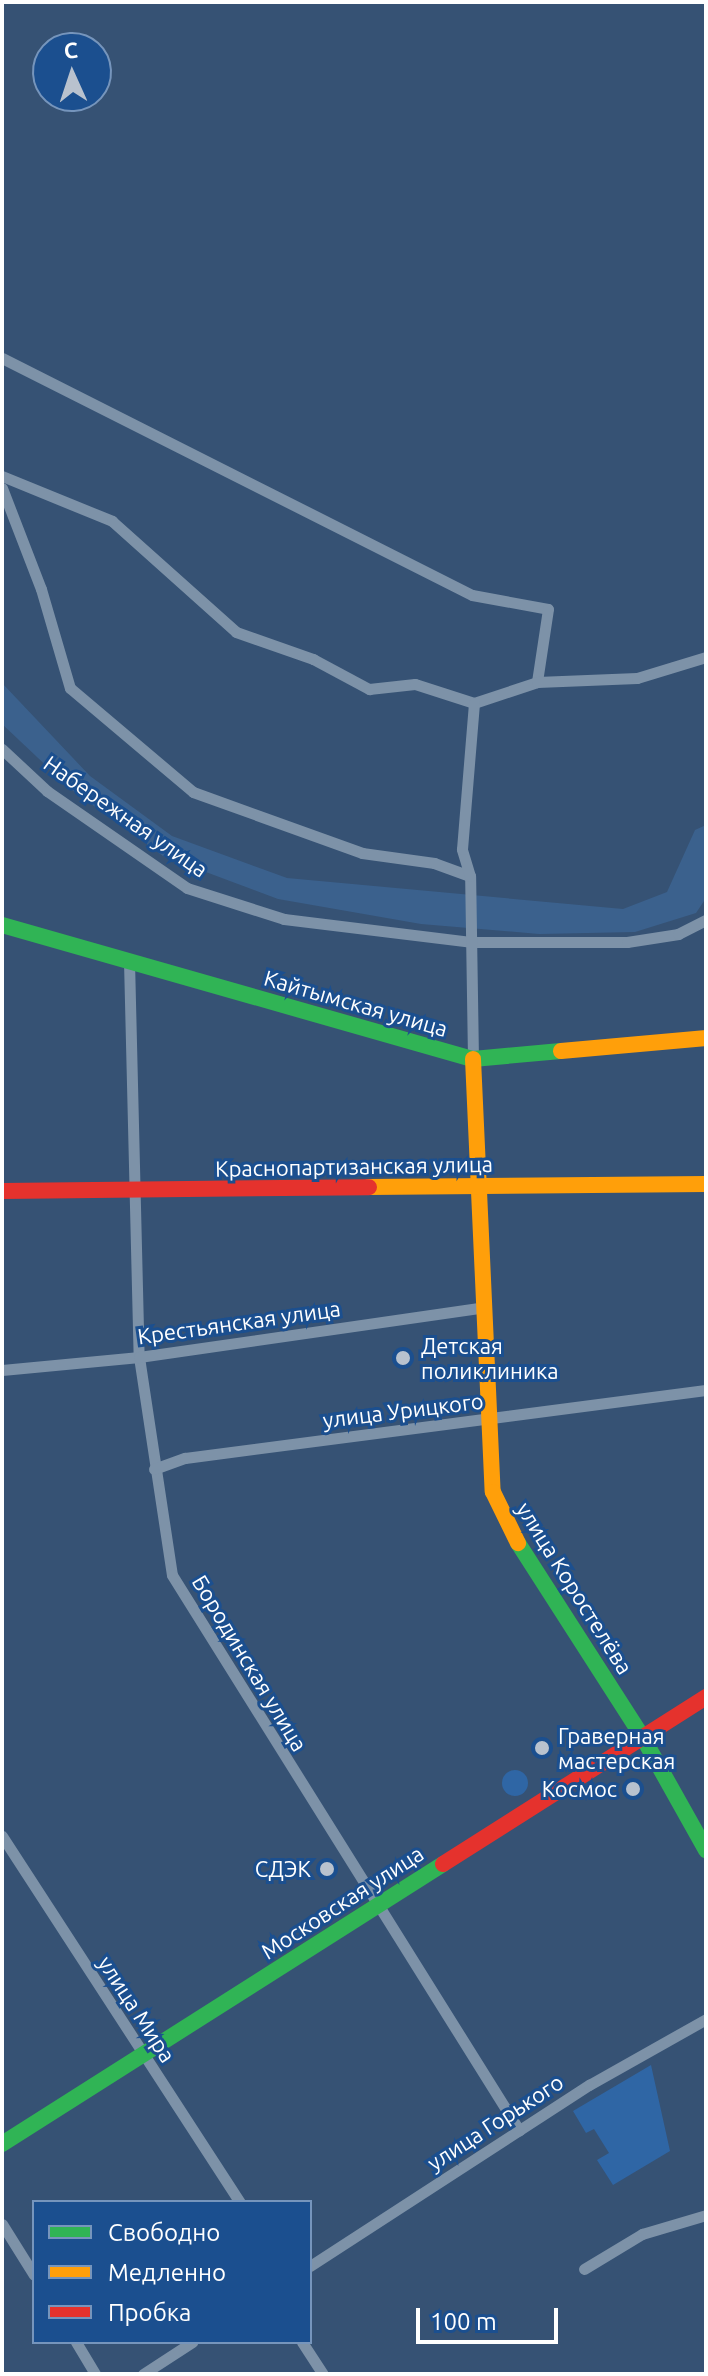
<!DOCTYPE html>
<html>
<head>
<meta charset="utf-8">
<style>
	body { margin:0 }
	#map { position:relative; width:708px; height:2376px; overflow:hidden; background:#365274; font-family:Ubuntu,sans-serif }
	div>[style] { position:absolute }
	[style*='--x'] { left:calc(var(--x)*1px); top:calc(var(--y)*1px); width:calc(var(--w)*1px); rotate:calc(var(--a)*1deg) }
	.green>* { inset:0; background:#2f66a5 }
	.round { border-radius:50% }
	.water>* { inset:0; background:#3b618d }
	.street>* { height:11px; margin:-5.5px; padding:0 5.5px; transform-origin:5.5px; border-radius:5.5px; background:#7d92a8 }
	.fast>* { height:16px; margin:-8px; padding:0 8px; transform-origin:8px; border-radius:8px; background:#30b455 }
	.slow>* { height:16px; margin:-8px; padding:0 8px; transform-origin:8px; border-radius:8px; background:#ff9f0a }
	.jam>* { height:16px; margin:-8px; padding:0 8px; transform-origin:8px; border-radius:8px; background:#e5322d }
	.dots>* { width:22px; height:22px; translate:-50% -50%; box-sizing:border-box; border:4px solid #1b4f8f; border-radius:50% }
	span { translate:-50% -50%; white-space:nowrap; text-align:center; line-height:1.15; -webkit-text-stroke:6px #1b4f8f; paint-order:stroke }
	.street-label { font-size:22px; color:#fff }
	.poi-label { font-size:22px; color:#fff }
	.left { translate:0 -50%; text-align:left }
	.right { translate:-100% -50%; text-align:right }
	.frame { position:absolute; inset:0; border:4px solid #fff; pointer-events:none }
	.legend { position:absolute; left:32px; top:2200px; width:280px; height:144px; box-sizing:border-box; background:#1b4f8f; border:2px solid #7695bc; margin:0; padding:10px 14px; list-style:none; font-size:24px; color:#fff }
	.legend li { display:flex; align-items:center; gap:16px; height:40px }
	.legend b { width:40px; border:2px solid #7695bc }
	.north { position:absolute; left:32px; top:32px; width:80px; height:80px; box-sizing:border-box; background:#1b4f8f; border:2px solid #7695bc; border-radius:50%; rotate:357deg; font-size:22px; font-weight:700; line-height:32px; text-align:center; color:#fff }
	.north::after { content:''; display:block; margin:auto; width:28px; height:36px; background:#b9c2ce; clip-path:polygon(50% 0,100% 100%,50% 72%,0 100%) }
	.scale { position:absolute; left:416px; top:2308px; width:142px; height:36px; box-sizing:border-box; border:4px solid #fff; border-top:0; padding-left:10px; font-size:24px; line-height:28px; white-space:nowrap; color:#fff; -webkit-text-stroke:6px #1b4f8f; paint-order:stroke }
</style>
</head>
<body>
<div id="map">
	<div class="green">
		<i class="round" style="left:502px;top:1770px;width:26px;height:26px"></i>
		<i style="clip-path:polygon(651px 2065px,670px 2151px,613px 2185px,597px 2160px,609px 2153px,594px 2129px,586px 2133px,573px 2111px)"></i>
	</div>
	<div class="water">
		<i style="clip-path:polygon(2px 683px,90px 776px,172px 836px,287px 878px,623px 909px,667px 892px,695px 830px,706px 825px,706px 898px,696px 913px,635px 932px,539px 934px,421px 924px,278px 899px,163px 856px,72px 790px,2px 724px)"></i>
	</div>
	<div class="street">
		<i style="--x:2;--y:358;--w:526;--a:26.76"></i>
		<i style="--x:472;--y:595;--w:77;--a:10.4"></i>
		<i style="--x:548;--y:609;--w:74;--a:98.6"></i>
		<i style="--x:2;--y:476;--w:119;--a:22.2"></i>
		<i style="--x:112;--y:521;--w:166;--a:41.8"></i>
		<i style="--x:236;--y:632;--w:82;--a:19.3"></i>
		<i style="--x:313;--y:659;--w:64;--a:28.2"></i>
		<i style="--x:369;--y:689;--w:46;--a:-6.2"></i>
		<i style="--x:415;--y:684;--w:62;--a:17.9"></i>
		<i style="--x:474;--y:703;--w:66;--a:-18.4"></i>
		<i style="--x:537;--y:682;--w:100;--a:-2.3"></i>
		<i style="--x:637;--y:678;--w:72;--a:-16.9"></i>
		<i style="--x:2;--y:488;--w:108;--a:68.9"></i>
		<i style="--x:41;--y:589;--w:103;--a:73.7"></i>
		<i style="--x:70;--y:688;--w:161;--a:40.2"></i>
		<i style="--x:193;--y:792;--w:180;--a:19.8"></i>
		<i style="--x:362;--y:853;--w:73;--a:7.9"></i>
		<i style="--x:434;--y:863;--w:38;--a:20"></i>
		<i style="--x:2;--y:749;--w:62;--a:43"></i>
		<i style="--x:47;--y:791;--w:170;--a:34.7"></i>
		<i style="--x:187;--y:888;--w:102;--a:17.7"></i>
		<i style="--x:284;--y:919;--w:188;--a:7"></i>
		<i style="--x:471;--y:942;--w:156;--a:0"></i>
		<i style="--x:627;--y:942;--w:52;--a:-8.9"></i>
		<i style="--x:678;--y:934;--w:31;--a:-27"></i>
		<i style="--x:129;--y:961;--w:396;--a:88.6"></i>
		<i style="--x:139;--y:1357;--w:220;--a:81.4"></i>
		<i style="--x:172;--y:1575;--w:655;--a:57.99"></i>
		<i style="--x:473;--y:1059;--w:183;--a:-90.9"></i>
		<i style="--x:470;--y:876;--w:28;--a:-107"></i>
		<i style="--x:462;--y:849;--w:146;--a:-85.3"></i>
		<i style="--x:2;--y:1370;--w:138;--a:-5.4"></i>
		<i style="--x:139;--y:1357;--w:345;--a:-8.2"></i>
		<i style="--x:154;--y:1469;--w:33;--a:-20"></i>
		<i style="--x:185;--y:1458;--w:525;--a:-7.44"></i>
		<i style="--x:2;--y:1836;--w:437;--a:57"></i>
		<i style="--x:2;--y:2224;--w:60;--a:57.9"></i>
		<i style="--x:310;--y:2266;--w:333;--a:-33"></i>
		<i style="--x:589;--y:2085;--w:134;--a:-29.4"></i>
		<i style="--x:584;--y:2269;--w:68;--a:-31.1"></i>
		<i style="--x:642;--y:2234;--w:67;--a:-16.5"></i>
		<i style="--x:76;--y:2342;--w:37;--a:59"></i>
		<i style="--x:302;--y:2342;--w:38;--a:57"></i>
		<i style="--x:143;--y:2374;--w:59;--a:-33.1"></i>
	</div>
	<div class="fast">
		<i style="--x:2;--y:925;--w:490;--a:15.9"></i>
		<i style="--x:473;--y:1059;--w:88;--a:-5.2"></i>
		<i style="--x:518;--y:1543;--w:229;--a:57.3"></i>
		<i style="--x:642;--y:1736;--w:131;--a:60.7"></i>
		<i style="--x:2;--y:2144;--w:522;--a:-32.41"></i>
	</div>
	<div class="slow">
		<i style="--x:561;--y:1051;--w:146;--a:-5.1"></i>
		<i style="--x:473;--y:1059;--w:433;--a:87.4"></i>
		<i style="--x:493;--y:1492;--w:57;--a:63.9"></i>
		<i style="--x:369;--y:1187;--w:337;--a:-0.5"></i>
	</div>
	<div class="jam">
		<i style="--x:2;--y:1191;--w:367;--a:-0.6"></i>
		<i style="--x:443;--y:1864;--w:312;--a:-32.4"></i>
	</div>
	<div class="dots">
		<i style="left:403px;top:1358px;background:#b9c2ce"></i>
		<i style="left:542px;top:1748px;background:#b9c2ce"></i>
		<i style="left:633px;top:1789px;background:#b9c2ce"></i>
		<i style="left:327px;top:1869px;background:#b9c2ce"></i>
	</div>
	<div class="street-label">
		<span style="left:126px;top:816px;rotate:35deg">Набережная улица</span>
		<span style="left:356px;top:1003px;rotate:16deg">Кайтымская улица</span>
		<span style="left:354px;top:1166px;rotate:-1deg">Краснопартизанская улица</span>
		<span style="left:239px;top:1322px;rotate:-8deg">Крестьянская улица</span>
		<span style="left:403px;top:1410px;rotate:-7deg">улица Урицкого</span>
		<span style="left:575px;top:1588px;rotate:58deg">улица Коростелёва</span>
		<span style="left:250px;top:1663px;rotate:59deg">Бородинская улица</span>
		<span style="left:342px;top:1902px;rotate:-33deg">Московская улица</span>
		<span style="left:137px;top:2009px;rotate:57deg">улица Мира</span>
		<span style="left:495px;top:2122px;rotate:-33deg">улица Горького</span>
	</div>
	<div class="poi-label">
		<span class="left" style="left:421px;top:1358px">Детская<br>поликлиника</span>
		<span class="left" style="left:558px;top:1748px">Граверная<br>мастерская</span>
		<span class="right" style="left:617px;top:1789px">Космос</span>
		<span class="right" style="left:311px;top:1869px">СДЭК</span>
	</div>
	<div class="frame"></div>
	<ul class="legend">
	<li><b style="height:10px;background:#30b455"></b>Свободно</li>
	<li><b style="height:10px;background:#ff9f0a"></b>Медленно</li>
	<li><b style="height:10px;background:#e5322d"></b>Пробка</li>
	</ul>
	<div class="north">С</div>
	<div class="scale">100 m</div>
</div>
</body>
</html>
